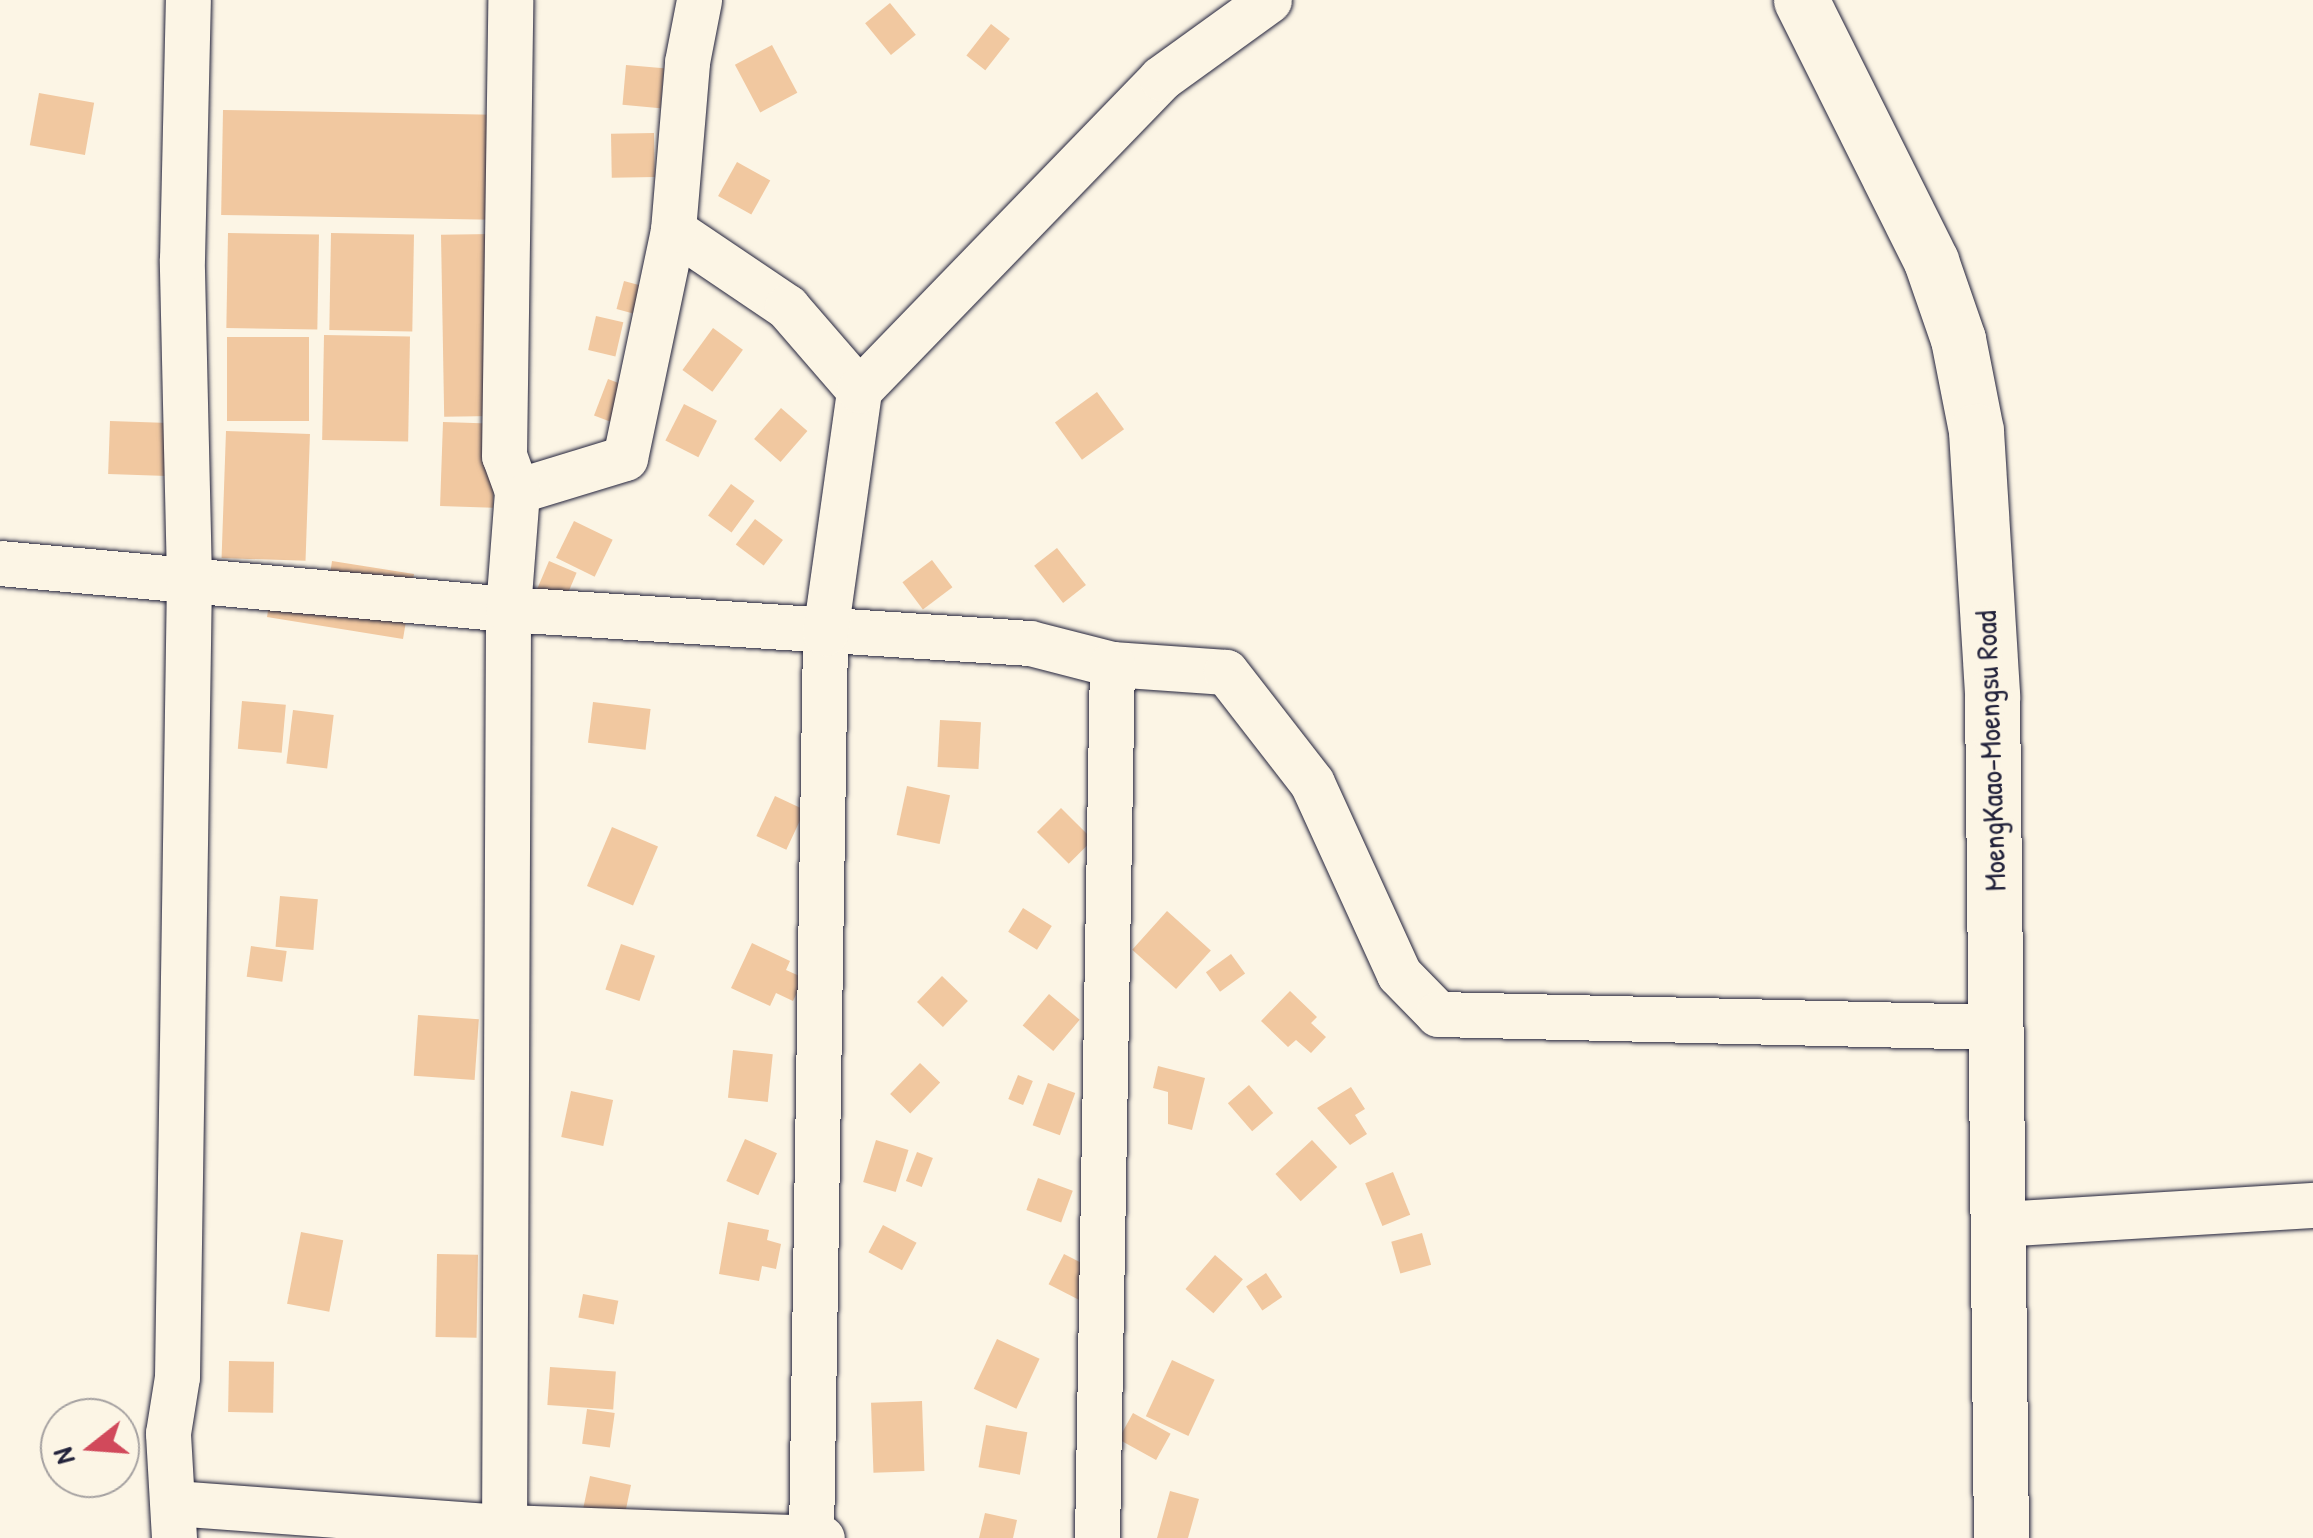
<!DOCTYPE html>
<html>
<head>
<meta charset="utf-8">
<style>
	body { margin:0 }
	#map { position:relative; width:2313px; height:1538px; overflow:hidden; background:#fcf5e5; font-family:"Patrick Hand",sans-serif }
	div>[style] { position:absolute }
	[style*='--x'] { left:calc(var(--x)*1px); top:calc(var(--y)*1px); width:calc(var(--w)*1px); rotate:calc(var(--a)*1deg) }
	.building>* { inset:0; background:#f1c8a0; transform-origin:0 0 }
	.roads { filter:drop-shadow(0 0 2px #22223b) drop-shadow(0 0 2px #22223b) }
	.street>* { height:45px; margin:-22.5px; padding:0 22.5px; transform-origin:22.5px; border-radius:22.5px; background:#fcf5e5 }
	.secondary>* { height:55px; margin:-27.5px; padding:0 27.5px; transform-origin:27.5px; border-radius:27.5px; background:#fcf5e5 }
	span { translate:-50% -50%; white-space:nowrap; text-align:center; line-height:1.15; -webkit-text-stroke:9px #fcf5e5; paint-order:stroke }
	.street-label { font-size:30px; color:#22223b }
	.north { position:absolute; left:40px; top:1398px; width:100px; height:100px; box-sizing:border-box; background:#fcf5e5; border:2px solid #a5a1a1; border-radius:50%; rotate:253deg; font-size:28px; font-weight:700; line-height:40px; text-align:center; color:#22223b }
	.north::after { content:''; display:block; margin:auto; width:35px; height:45px; background:#d1495b; clip-path:polygon(50% 0,100% 100%,50% 72%,0 100%) }
</style>
</head>
<body>
<div id="map">
	<div class="building">
		<i style="left:890px;top:3px;width:41px;height:32px;rotate:51deg"></i>
		<i style="left:991px;top:24px;width:24px;height:40px;rotate:38deg"></i>
		<i style="left:772px;top:45px;width:54px;height:42px;rotate:62deg"></i>
		<i style="left:626px;top:65px;width:38px;height:40px;rotate:5deg"></i>
		<i style="left:39px;top:93px;width:56px;height:53px;rotate:10deg"></i>
		<i style="left:223px;top:110px;width:271px;height:105px;rotate:1deg"></i>
		<i style="left:654px;top:133px;width:44px;height:43px;rotate:89deg"></i>
		<i style="left:737px;top:162px;width:38px;height:39px;rotate:29deg"></i>
		<i style="left:228px;top:233px;width:91px;height:95px;rotate:1deg"></i>
		<i style="left:331px;top:233px;width:83px;height:97px;rotate:1deg"></i>
		<i style="left:491px;top:234px;width:182px;height:50px;rotate:89deg"></i>
		<i style="left:624px;top:281px;width:24px;height:29px;rotate:15deg"></i>
		<i style="left:596px;top:316px;width:28px;height:35px;rotate:13deg"></i>
		<i style="left:713px;top:328px;width:37px;height:52px;rotate:36deg"></i>
		<i style="left:324px;top:335px;width:86px;height:105px;rotate:1deg"></i>
		<i style="left:227px;top:337px;width:82px;height:84px"></i>
		<i style="left:608px;top:379px;width:31px;height:39px;rotate:21deg"></i>
		<i style="left:1097px;top:392px;width:46px;height:52px;rotate:54deg"></i>
		<i style="left:684px;top:404px;width:37px;height:41px;rotate:27deg"></i>
		<i style="left:781px;top:408px;width:35px;height:41px;rotate:41deg"></i>
		<i style="left:110px;top:421px;width:59px;height:53px;rotate:2deg"></i>
		<i style="left:443px;top:422px;width:53px;height:84px;rotate:2deg"></i>
		<i style="left:226px;top:431px;width:84px;height:127px;rotate:2deg"></i>
		<i style="left:731px;top:484px;width:29px;height:39px;rotate:36deg"></i>
		<i style="left:755px;top:519px;width:35px;height:32px;rotate:37deg"></i>
		<i style="left:574px;top:521px;width:43px;height:41px;rotate:26deg"></i>
		<i style="left:1057px;top:548px;width:47px;height:29px;rotate:52deg"></i>
		<i style="left:932px;top:560px;width:34px;height:37px;rotate:53deg"></i>
		<i style="clip-path:polygon(332px 561px,414px 574px,403px 639px,267px 617px,273px 580px,328px 588px)"></i>
		<i style="left:549px;top:561px;width:30px;height:33px;rotate:23deg"></i>
		<i style="left:242px;top:701px;width:44px;height:48px;rotate:5deg"></i>
		<i style="left:593px;top:702px;width:58px;height:41px;rotate:7deg"></i>
		<i style="left:293px;top:710px;width:41px;height:54px;rotate:7deg"></i>
		<i style="left:940px;top:720px;width:41px;height:47px;rotate:3deg"></i>
		<i style="left:907px;top:786px;width:44px;height:50px;rotate:12deg"></i>
		<i style="left:775px;top:796px;width:33px;height:44px;rotate:25deg"></i>
		<i style="left:1061px;top:808px;width:45px;height:34px;rotate:45deg"></i>
		<i style="left:612px;top:827px;width:50px;height:64px;rotate:23deg"></i>
		<i style="left:280px;top:896px;width:38px;height:51px;rotate:5deg"></i>
		<i style="left:1023px;top:908px;width:34px;height:28px;rotate:32deg"></i>
		<i style="left:1167px;top:911px;width:59px;height:52px;rotate:42deg"></i>
		<i style="clip-path:polygon(752px 943px,790px 961px,786px 970px,804px 978px,793px 1001px,776px 993px,770px 1006px,731px 988px)"></i>
		<i style="left:621px;top:944px;width:36px;height:48px;rotate:19deg"></i>
		<i style="left:251px;top:946px;width:36px;height:31px;rotate:8deg"></i>
		<i style="left:1231px;top:954px;width:24px;height:31px;rotate:54deg"></i>
		<i style="left:942px;top:976px;width:36px;height:36px;rotate:44deg"></i>
		<i style="clip-path:polygon(1290px 991px,1317px 1017px,1311px 1023px,1326px 1037px,1311px 1053px,1296px 1040px,1288px 1047px,1261px 1021px)"></i>
		<i style="left:1049px;top:994px;width:40px;height:41px;rotate:40deg"></i>
		<i style="left:418px;top:1015px;width:61px;height:61px;rotate:4deg"></i>
		<i style="left:733px;top:1050px;width:40px;height:48px;rotate:6deg"></i>
		<i style="left:920px;top:1063px;width:28px;height:43px;rotate:44deg"></i>
		<i style="clip-path:polygon(1158px 1066px,1205px 1078px,1192px 1130px,1168px 1124px,1168px 1092px,1153px 1088px)"></i>
		<i style="left:1018px;top:1075px;width:16px;height:26px;rotate:22deg"></i>
		<i style="left:1048px;top:1083px;width:29px;height:45px;rotate:20deg"></i>
		<i style="left:1249px;top:1085px;width:37px;height:28px;rotate:49deg"></i>
		<i style="clip-path:polygon(1351px 1087px,1365px 1109px,1355px 1115px,1367px 1134px,1350px 1145px,1317px 1108px)"></i>
		<i style="left:571px;top:1091px;width:43px;height:47px;rotate:12deg"></i>
		<i style="left:745px;top:1139px;width:35px;height:46px;rotate:24deg"></i>
		<i style="left:876px;top:1140px;width:34px;height:44px;rotate:17deg"></i>
		<i style="left:1312px;top:1140px;width:37px;height:50px;rotate:47deg"></i>
		<i style="left:917px;top:1152px;width:17px;height:31px;rotate:21deg"></i>
		<i style="left:1393px;top:1172px;width:46px;height:30px;rotate:68deg"></i>
		<i style="left:1038px;top:1178px;width:37px;height:34px;rotate:20deg"></i>
		<i style="clip-path:polygon(728px 1222px,769px 1230px,767px 1240px,781px 1244px,776px 1269px,762px 1266px,759px 1281px,719px 1274px)"></i>
		<i style="left:883px;top:1225px;width:38px;height:31px;rotate:28deg"></i>
		<i style="left:301px;top:1232px;width:43px;height:73px;rotate:11deg"></i>
		<i style="left:1422px;top:1233px;width:33px;height:32px;rotate:74deg"></i>
		<i style="left:437px;top:1254px;width:41px;height:83px;rotate:1deg"></i>
		<i style="left:1064px;top:1254px;width:46px;height:34px;rotate:27deg"></i>
		<i style="left:1215px;top:1255px;width:37px;height:45px;rotate:41deg"></i>
		<i style="left:1266px;top:1273px;width:29px;height:24px;rotate:56deg"></i>
		<i style="left:583px;top:1294px;width:36px;height:24px;rotate:11deg"></i>
		<i style="left:997px;top:1339px;width:47px;height:55px;rotate:25deg"></i>
		<i style="left:1172px;top:1360px;width:47px;height:62px;rotate:25deg"></i>
		<i style="left:229px;top:1361px;width:45px;height:51px;rotate:1deg"></i>
		<i style="left:550px;top:1367px;width:66px;height:38px;rotate:4deg"></i>
		<i style="left:922px;top:1401px;width:70px;height:51px;rotate:88deg"></i>
		<i style="left:587px;top:1409px;width:28px;height:35px;rotate:8deg"></i>
		<i style="left:1133px;top:1413px;width:43px;height:30px;rotate:29deg"></i>
		<i style="left:986px;top:1425px;width:42px;height:43px;rotate:10deg"></i>
		<i style="clip-path:polygon(590px 1476px,631px 1485px,620px 1538px,577px 1538px)"></i>
		<i style="clip-path:polygon(1170px 1491px,1199px 1499px,1188px 1538px,1157px 1538px)"></i>
		<i style="clip-path:polygon(985px 1513px,1017px 1520px,1013px 1538px,979px 1538px)"></i>
	</div>
	<div class="roads">
		<div class="street">
			<i style="--x:673;--y:230;--w:138;--a:34"></i>
			<i style="--x:787;--y:307;--w:110;--a:49.1"></i>
			<i style="--x:517;--y:491;--w:113;--a:-17"></i>
			<i style="--x:625;--y:458;--w:233;--a:-78.1"></i>
			<i style="--x:673;--y:230;--w:169;--a:-85.2"></i>
			<i style="--x:687;--y:62;--w:63;--a:-79"></i>
			<i style="--x:0;--y:563;--w:510;--a:5.17"></i>
			<i style="--x:508;--y:609;--w:523;--a:3.73"></i>
			<i style="--x:1030;--y:643;--w:85;--a:14.4"></i>
			<i style="--x:1112;--y:664;--w:114;--a:4"></i>
			<i style="--x:1226;--y:672;--w:140;--a:52.2"></i>
			<i style="--x:1312;--y:783;--w:210;--a:65.5"></i>
			<i style="--x:1399;--y:974;--w:56;--a:45.7"></i>
			<i style="--x:1438;--y:1014;--w:559;--a:1.33"></i>
			<i style="--x:2000;--y:1224;--w:314;--a:-3.5"></i>
			<i style="--x:174;--y:1503;--w:331;--a:4.2"></i>
			<i style="--x:504;--y:1527;--w:318;--a:2"></i>
			<i style="--x:174;--y:1538;--w:105;--a:-93.3"></i>
			<i style="--x:168;--y:1433;--w:57;--a:-80.9"></i>
			<i style="--x:177;--y:1377;--w:798;--a:-89.14"></i>
			<i style="--x:189;--y:579;--w:320;--a:-91.3"></i>
			<i style="--x:182;--y:259;--w:259;--a:-88.7"></i>
			<i style="--x:504;--y:1538;--w:929;--a:-89.75"></i>
			<i style="--x:508;--y:609;--w:118;--a:-85.6"></i>
			<i style="--x:517;--y:491;--w:37;--a:-110"></i>
			<i style="--x:504;--y:456;--w:456;--a:-89.2"></i>
			<i style="--x:811;--y:1538;--w:905;--a:-89.11"></i>
			<i style="--x:825;--y:633;--w:245;--a:-82"></i>
			<i style="--x:859;--y:390;--w:434;--a:-45.9"></i>
			<i style="--x:1161;--y:78;--w:133;--a:-35.8"></i>
			<i style="--x:1097;--y:1538;--w:874;--a:-89.02"></i>
		</div>
		<div class="secondary">
			<i style="--x:1801;--y:0;--w:292;--a:63.5"></i>
			<i style="--x:1931;--y:261;--w:83;--a:70.9"></i>
			<i style="--x:1958;--y:339;--w:94;--a:78.9"></i>
			<i style="--x:1976;--y:431;--w:265;--a:86.5"></i>
			<i style="--x:1992;--y:696;--w:842;--a:89.39"></i>
		</div>
	</div>
	<div class="street-label">
		<span style="left:1990px;top:751px;rotate:-92deg">MoengKaao-Moengsu Road</span>
	</div>
	<div class="north">N</div>
</div>
</body>
</html>
